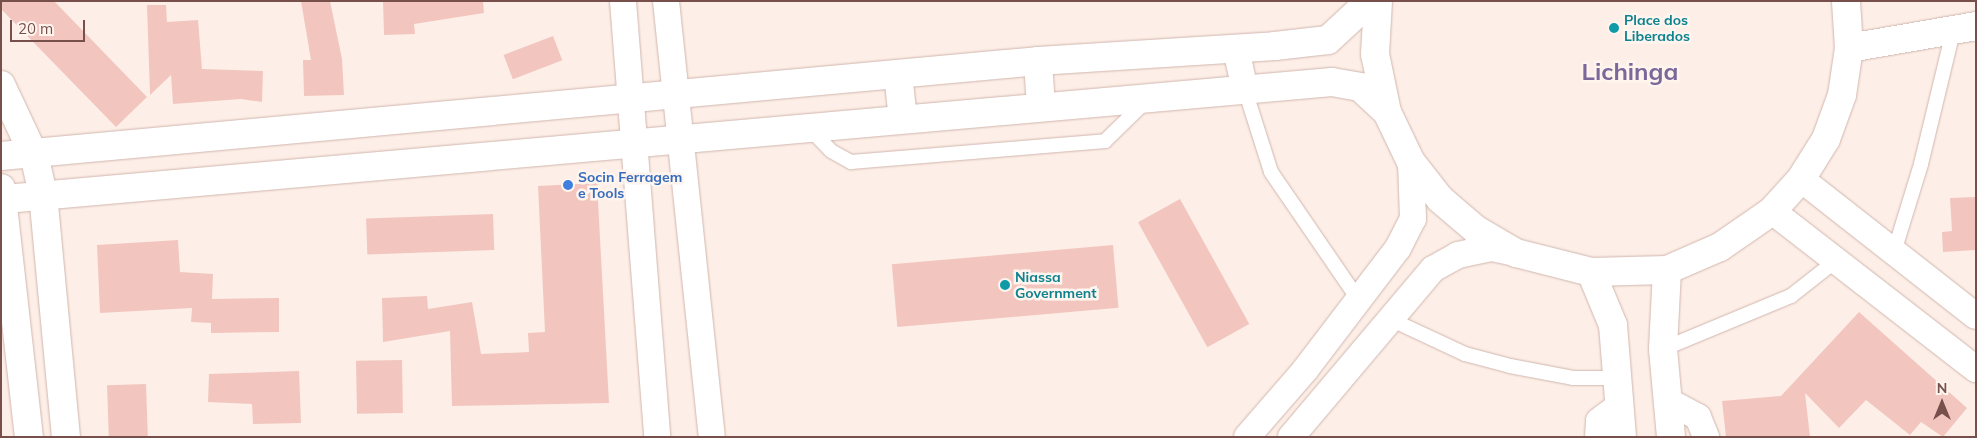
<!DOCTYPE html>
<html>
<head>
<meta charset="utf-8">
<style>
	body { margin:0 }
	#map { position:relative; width:1977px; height:438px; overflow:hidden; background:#fdefe7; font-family:Mulish,sans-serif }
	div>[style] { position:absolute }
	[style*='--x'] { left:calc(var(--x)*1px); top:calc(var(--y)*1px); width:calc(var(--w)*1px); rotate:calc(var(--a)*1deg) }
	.building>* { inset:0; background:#f2c6bf; transform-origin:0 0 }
	.roads { filter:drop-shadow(0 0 1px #d1b6af) drop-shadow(0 0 1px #d1b6af) }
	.service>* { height:14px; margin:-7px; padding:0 7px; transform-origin:7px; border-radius:7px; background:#fff }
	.minor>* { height:26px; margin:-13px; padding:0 13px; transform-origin:13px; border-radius:13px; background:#fff }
	.tertiary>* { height:28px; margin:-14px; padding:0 14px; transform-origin:14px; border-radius:14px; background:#fff }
	.secondary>* { height:28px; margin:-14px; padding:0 14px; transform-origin:14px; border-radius:14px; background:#fff }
	.dots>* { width:14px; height:14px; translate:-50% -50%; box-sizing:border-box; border:2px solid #fff4ee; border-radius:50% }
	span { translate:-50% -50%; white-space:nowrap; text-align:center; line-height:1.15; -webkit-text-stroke:5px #fff4ee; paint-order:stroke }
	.culture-label { font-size:14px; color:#0d838f; font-weight:700 }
	.left { translate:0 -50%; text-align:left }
	.shop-label { font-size:14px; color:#366cbe; font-weight:700 }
	.town-label { font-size:24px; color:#7c679a; font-weight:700 }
	.frame { position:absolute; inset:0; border:2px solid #774f4b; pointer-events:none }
	.north { position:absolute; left:1917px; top:378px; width:50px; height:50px; -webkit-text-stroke:4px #fff4ee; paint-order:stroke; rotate:0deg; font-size:14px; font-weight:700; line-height:20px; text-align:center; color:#774f4b }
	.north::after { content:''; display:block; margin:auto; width:18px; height:22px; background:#774f4b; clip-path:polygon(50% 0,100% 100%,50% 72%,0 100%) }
	.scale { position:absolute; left:10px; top:20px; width:75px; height:22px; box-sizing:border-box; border:2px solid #774f4b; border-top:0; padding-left:6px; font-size:15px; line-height:18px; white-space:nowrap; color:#774f4b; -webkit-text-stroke:4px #fff4ee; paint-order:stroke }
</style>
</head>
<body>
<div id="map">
	<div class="building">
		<i style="clip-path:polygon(1px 1px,54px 1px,147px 97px,116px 127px,1px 9px)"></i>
		<i style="clip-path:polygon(301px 1px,330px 1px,342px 59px,344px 95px,304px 96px,303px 60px,311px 60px)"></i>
		<i style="clip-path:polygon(383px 1px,483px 1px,484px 13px,414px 24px,415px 34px,384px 35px)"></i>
		<i style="clip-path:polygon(147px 5px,166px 5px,167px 22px,198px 20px,202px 69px,263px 71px,262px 102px,241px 99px,173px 104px,171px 75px,150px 95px)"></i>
		<i style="left:553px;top:36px;width:26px;height:53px;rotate:69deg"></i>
		<i style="clip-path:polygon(597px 183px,609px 403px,452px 406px,450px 331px,383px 342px,382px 298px,427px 296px,428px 309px,472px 302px,481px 354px,529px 352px,528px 333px,545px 332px,538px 186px)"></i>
		<i style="clip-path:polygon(1976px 197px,1976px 250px,1943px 252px,1942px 232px,1952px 231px,1950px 198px)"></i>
		<i style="left:1180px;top:199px;width:143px;height:48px;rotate:61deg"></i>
		<i style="left:493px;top:214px;width:36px;height:127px;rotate:88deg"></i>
		<i style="clip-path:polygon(178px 240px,180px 272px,213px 274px,212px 299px,279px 298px,279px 332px,211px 333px,211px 323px,191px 322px,192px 308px,100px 313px,97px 245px)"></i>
		<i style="left:1113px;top:245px;width:63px;height:222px;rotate:85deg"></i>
		<i style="clip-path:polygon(1859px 312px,1967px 408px,1943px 437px,1921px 422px,1910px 435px,1866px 400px,1839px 428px,1805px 393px,1810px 437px,1726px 437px,1722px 401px,1781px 396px)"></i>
		<i style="left:402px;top:360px;width:53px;height:46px;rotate:89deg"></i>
		<i style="clip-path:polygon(299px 371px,301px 423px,253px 424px,252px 404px,208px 402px,209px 374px)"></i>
		<i style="left:146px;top:384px;width:52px;height:39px;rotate:88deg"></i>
	</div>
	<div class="roads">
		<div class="service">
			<i style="--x:1245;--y:90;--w:86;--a:72.4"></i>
			<i style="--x:1271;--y:172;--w:154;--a:55.6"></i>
			<i style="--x:808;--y:127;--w:33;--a:46"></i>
			<i style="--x:831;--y:151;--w:23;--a:29"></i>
			<i style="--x:851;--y:162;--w:255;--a:-4.7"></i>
			<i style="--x:1105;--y:141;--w:57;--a:-44.3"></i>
			<i style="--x:1894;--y:252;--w:92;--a:-72.9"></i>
			<i style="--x:1921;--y:164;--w:140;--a:-76.4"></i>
			<i style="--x:1390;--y:319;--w:83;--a:25"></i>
			<i style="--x:1465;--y:354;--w:47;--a:14.9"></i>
			<i style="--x:1510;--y:366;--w:64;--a:10.8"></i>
			<i style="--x:1573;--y:378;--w:44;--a:0"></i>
			<i style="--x:1663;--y:349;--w:139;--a:-22.5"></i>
			<i style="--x:1791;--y:296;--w:55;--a:-38.3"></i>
		</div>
		<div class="minor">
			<i style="--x:623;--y:1;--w:437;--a:85.5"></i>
			<i style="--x:666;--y:1;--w:438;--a:84"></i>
			<i style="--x:1236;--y:49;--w:42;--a:77.6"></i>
			<i style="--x:1801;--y:179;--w:222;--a:38.1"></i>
			<i style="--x:1772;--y:211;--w:258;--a:37.8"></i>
			<i style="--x:1668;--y:401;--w:34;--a:28"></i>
			<i style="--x:1698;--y:417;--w:22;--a:68"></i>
			<i style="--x:1247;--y:437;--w:89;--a:-49.1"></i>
			<i style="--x:1305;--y:370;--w:153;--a:-52.7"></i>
			<i style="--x:1398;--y:248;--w:33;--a:-63"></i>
			<i style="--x:1413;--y:219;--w:57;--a:-92"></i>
			<i style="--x:1291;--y:437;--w:220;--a:-49.8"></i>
			<i style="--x:1433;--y:269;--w:29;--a:-29"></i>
			<i style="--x:1458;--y:255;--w:35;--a:-12"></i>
			<i style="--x:1492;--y:248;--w:25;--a:12"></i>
			<i style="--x:1598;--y:437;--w:16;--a:-86"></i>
			<i style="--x:1599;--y:421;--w:26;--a:-37"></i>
		</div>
		<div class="tertiary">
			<i style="--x:1378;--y:1;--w:53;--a:93.2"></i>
			<i style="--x:1375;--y:54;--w:59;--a:78.3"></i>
			<i style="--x:1387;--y:112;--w:55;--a:64.4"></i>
			<i style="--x:1411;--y:162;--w:47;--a:51.9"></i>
			<i style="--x:1440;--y:199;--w:46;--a:40.6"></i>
			<i style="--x:1475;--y:229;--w:48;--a:30.3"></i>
			<i style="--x:1516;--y:253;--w:77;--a:14.2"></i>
			<i style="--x:1591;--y:272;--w:76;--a:-1.5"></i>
			<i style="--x:1667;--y:270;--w:58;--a:-23.5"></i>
			<i style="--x:1720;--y:247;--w:63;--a:-34.7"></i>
			<i style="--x:1772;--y:211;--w:43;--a:-47.8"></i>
			<i style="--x:1801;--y:179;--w:47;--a:-58"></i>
			<i style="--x:1826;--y:139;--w:47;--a:-70"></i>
			<i style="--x:1842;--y:95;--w:48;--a:-81.5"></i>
			<i style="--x:1849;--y:48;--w:47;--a:-93.7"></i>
			<i style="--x:1849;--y:48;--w:129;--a:-9.8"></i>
			<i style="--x:1038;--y:61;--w:46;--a:86.3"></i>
			<i style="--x:898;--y:74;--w:45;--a:83.7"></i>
			<i style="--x:1;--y:156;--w:1041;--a:-5.23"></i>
			<i style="--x:1038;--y:61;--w:237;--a:-3.6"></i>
			<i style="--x:1275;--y:46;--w:53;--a:-6.5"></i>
			<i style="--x:1328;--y:40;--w:57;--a:-42.9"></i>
			<i style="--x:5;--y:199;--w:1332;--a:-5.04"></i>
			<i style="--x:1332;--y:82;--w:28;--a:10"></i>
			<i style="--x:1360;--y:87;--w:37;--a:43"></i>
			<i style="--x:1667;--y:270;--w:79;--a:92.9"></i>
			<i style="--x:1663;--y:349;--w:88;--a:84.8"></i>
			<i style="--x:1591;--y:272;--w:57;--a:67.5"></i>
			<i style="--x:1613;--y:325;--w:112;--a:85.4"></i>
		</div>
		<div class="secondary">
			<i style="--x:1;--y:85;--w:77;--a:64.8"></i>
			<i style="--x:34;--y:155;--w:40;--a:77"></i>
			<i style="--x:43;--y:194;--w:244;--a:84.6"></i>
			<i style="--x:1;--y:188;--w:251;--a:83.6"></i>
		</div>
	</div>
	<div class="dots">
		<i style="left:1614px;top:28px;background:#0f9aa8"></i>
		<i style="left:568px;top:185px;background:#3f7fe0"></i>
		<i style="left:1005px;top:285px;background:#0f9aa8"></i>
	</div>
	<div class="culture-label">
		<span class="left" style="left:1624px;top:28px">Place dos<br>Liberados</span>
		<span class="left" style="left:1015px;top:285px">Niassa<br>Government</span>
	</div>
	<div class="shop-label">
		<span class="left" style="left:578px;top:185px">Socin Ferragem<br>e Tools</span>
	</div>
	<div class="town-label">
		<span style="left:1630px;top:72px">Lichinga</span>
	</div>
	<div class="frame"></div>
	<div class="north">N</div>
	<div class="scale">20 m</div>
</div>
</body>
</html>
